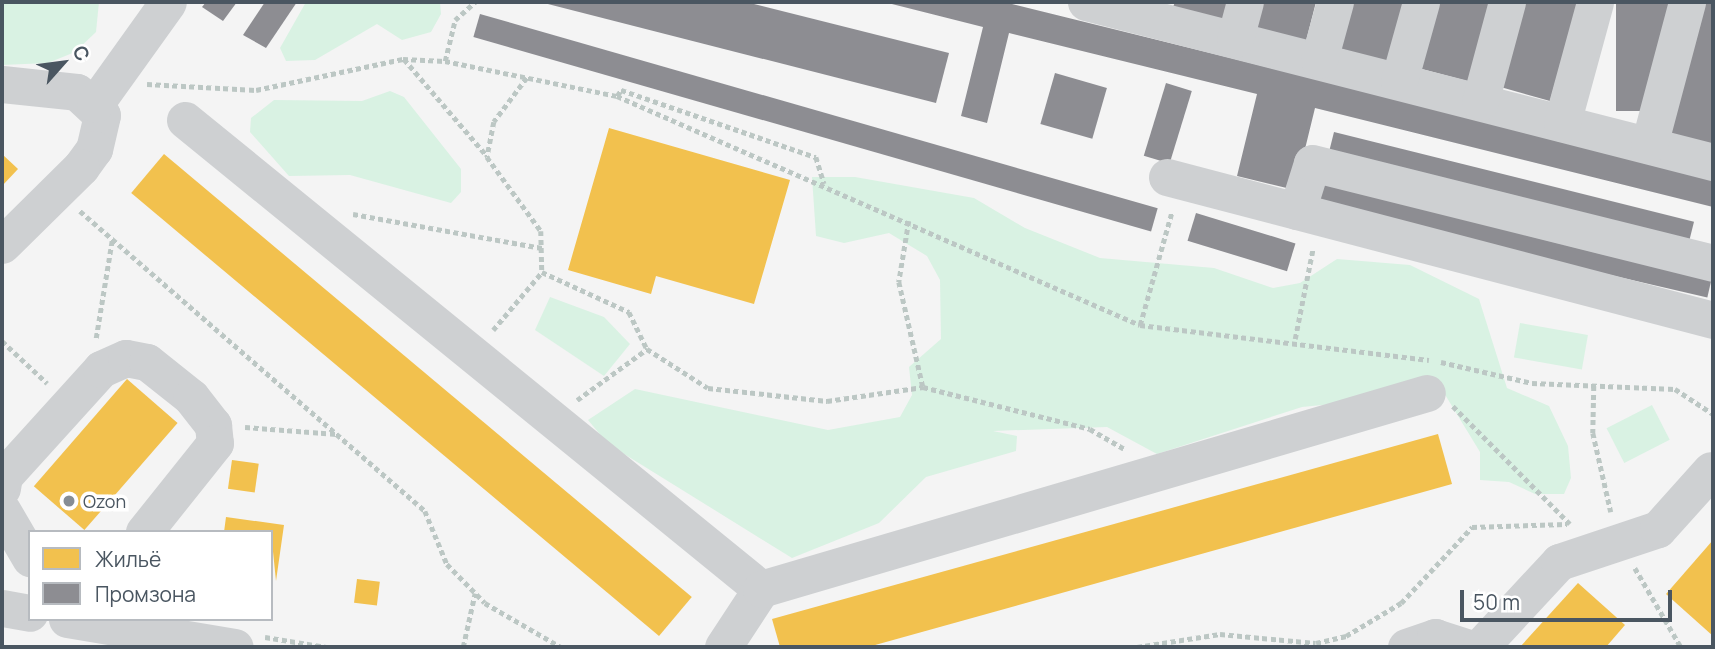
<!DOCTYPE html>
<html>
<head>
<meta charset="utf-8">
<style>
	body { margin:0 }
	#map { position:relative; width:1715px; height:649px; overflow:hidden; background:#f4f4f4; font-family:Manrope,sans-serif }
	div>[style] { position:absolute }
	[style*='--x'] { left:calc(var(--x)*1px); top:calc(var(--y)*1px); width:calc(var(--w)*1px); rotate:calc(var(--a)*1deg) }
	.green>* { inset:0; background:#d9f2e3; transform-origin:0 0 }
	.homes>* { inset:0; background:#f2c14e; transform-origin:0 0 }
	.industry>* { inset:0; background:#8d8d92; transform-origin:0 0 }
	.path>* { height:4.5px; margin-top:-2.25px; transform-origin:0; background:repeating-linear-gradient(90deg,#bcc7c4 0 5px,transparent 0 8.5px) }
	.minor>* { height:37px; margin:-18.5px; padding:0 18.5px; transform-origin:18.5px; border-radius:18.5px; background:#ced0d2 }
	.dots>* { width:19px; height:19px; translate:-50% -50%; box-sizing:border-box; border:4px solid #fff; border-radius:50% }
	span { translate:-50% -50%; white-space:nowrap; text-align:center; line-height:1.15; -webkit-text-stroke:7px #fff; paint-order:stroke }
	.poi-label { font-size:18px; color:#4a5661 }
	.left { translate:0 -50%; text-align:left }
	.frame { position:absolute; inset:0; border:4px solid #4a5661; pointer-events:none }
	.legend { position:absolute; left:28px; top:530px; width:245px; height:91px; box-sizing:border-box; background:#fff; border:2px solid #b7bbc0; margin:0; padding:9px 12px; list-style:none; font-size:21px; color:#4a5661 }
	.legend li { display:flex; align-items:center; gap:14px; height:35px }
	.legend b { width:35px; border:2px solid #b7bbc0 }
	.north { position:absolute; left:28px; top:28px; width:70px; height:70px; -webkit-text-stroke:5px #fff; paint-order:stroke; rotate:62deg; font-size:19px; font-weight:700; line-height:28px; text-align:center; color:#4a5661 }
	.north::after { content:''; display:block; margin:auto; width:24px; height:32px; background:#4a5661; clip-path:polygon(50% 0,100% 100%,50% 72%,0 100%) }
	.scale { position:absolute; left:1460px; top:590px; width:212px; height:32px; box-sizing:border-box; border:4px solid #4a5661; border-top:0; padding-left:9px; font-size:21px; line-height:24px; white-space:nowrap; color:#4a5661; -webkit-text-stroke:5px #fff; paint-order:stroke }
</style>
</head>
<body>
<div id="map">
	<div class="green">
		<i style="clip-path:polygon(2px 2px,99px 2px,96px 32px,75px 52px,48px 63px,2px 65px)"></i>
		<i style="clip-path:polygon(306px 2px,440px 2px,441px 14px,431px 32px,402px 40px,377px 24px,315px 60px,286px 61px,280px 48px)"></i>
		<i style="clip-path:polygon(390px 91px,404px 97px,461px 169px,461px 192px,451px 203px,350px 175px,289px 176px,250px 132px,251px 118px,274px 100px,362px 101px)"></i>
		<i style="clip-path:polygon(812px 177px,855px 177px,974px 198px,1025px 228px,1100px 258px,1214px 268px,1273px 288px,1300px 283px,1337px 259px,1410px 265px,1479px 299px,1507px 388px,1549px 406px,1568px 446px,1571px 478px,1564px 494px,1535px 494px,1509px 482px,1480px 480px,1480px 452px,1444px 393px,1302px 407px,1157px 454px,1107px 427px,993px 431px,1017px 436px,1016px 451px,926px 477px,879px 523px,792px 558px,608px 444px,588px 420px,635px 389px,828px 430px,900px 417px,912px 395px,909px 367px,941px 339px,940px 280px,927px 256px,889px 233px,844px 243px,816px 236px)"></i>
		<i style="clip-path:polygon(550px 297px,604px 317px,630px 344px,604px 376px,535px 330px)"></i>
		<i style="left:1520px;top:323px;width:69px;height:35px;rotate:10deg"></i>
		<i style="left:1652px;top:405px;width:39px;height:51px;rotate:63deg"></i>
	</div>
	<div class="homes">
		<i style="clip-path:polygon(609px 128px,790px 180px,754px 304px,656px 276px,651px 294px,568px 270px)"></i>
		<i style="clip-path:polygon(2px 154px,18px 169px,2px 186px)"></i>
		<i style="left:164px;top:154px;width:689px;height:51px;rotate:40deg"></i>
		<i style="left:127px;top:379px;width:67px;height:142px;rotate:41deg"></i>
		<i style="clip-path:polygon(1438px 434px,1452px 484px,868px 647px,780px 647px,772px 619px)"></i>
		<i style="left:232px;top:460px;width:27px;height:29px;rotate:8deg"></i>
		<i style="clip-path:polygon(226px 517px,284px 525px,276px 581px,271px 532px,224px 532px)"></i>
		<i style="clip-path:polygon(1713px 540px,1713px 636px,1666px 594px)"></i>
		<i style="left:357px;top:579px;width:23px;height:24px;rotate:7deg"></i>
		<i style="clip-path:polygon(1578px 583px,1625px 625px,1606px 647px,1520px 647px)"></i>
	</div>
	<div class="industry">
		<i style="clip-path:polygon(206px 2px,237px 2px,223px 21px,202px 7px)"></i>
		<i style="clip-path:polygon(265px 2px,297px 2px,266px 48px,243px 35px)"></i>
		<i style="clip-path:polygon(540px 2px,746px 2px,949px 53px,936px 103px)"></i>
		<i style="clip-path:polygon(884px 2px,1004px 2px,1713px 177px,1713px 207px,1315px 108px,1295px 190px,1237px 176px,1257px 94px,1009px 33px,987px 123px,961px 116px,983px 27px)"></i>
		<i style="clip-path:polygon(1175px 2px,1228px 2px,1223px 21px,1173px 7px)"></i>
		<i style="clip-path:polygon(1260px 2px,1316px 2px,1306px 41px,1254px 28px)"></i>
		<i style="clip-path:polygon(1353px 2px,1406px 2px,1390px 62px,1341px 49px)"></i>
		<i style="clip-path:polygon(1436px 2px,1493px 2px,1471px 82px,1418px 68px)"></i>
		<i style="clip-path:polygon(1521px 2px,1578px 2px,1550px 101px,1497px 86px)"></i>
		<i style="left:1616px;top:2px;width:55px;height:109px"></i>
		<i style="clip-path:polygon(1705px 2px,1713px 2px,1713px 146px,1668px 133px)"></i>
		<i style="left:480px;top:14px;width:705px;height:24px;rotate:16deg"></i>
		<i style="left:1055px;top:73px;width:54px;height:53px;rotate:16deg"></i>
		<i style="left:1166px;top:83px;width:27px;height:76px;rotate:17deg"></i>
		<i style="left:1334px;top:132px;width:371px;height:28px;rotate:14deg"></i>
		<i style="left:1319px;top:179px;width:405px;height:28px;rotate:13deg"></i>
		<i style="left:1196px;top:213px;width:104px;height:29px;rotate:17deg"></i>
	</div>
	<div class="path">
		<i style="--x:499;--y:2;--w:4;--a:0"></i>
		<i style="--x:404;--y:59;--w:128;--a:49.4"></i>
		<i style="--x:445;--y:61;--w:42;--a:-76.3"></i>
		<i style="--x:455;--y:20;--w:27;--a:-42"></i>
		<i style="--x:527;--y:78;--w:55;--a:126.9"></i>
		<i style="--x:494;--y:122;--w:36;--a:101"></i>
		<i style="--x:487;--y:157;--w:92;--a:53.9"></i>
		<i style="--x:541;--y:231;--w:41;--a:88.6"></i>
		<i style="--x:542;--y:272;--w:96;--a:24.7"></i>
		<i style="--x:629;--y:312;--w:41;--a:64.1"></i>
		<i style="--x:647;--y:349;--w:72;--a:32.6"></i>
		<i style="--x:708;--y:388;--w:120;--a:6.2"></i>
		<i style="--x:827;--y:401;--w:97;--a:-8.3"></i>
		<i style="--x:923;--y:387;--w:172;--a:14.1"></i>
		<i style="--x:1090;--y:429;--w:39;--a:30"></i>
		<i style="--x:147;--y:84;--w:109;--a:3.2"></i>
		<i style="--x:256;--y:90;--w:150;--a:-11.9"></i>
		<i style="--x:403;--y:59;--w:42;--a:2.7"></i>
		<i style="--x:445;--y:61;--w:176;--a:11.5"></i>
		<i style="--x:617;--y:96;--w:571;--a:23.65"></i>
		<i style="--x:1140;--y:325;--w:291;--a:6.9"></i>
		<i style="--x:617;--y:96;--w:7;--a:-56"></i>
		<i style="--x:621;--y:90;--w:206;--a:19"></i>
		<i style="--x:816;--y:157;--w:28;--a:73"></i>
		<i style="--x:80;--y:211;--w:457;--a:41"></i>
		<i style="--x:425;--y:511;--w:57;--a:67.5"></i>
		<i style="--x:447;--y:564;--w:54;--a:45.7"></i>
		<i style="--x:485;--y:603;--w:88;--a:30.1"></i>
		<i style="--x:353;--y:214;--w:192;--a:10.2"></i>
		<i style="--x:909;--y:221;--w:62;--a:99.3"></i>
		<i style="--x:899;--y:282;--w:108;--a:77.1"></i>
		<i style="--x:1140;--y:325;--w:118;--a:-74.3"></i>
		<i style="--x:493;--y:330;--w:76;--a:-49.8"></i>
		<i style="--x:96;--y:338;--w:99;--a:-80.7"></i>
		<i style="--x:1295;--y:339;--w:93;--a:-78.8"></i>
		<i style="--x:2;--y:341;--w:62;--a:43"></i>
		<i style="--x:1441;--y:362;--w:93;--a:13"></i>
		<i style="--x:1532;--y:383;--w:143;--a:2.4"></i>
		<i style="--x:1675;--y:389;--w:45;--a:33.3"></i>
		<i style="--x:1594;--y:386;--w:47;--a:91.2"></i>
		<i style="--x:1593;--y:433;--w:81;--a:77.2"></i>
		<i style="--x:577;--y:400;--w:87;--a:-36.1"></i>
		<i style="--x:1453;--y:406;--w:166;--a:45.2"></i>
		<i style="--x:245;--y:427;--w:92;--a:4.4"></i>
		<i style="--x:1635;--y:568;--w:91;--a:59.8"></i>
		<i style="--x:265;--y:637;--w:62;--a:9.3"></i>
		<i style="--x:463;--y:647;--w:55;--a:-77.5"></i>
		<i style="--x:1137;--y:647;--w:84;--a:-8.9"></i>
		<i style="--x:1220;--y:634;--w:96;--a:5.4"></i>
		<i style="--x:1316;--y:643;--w:31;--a:-13"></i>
		<i style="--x:1346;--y:636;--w:64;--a:-31"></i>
		<i style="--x:1401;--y:603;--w:104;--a:-46.9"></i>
		<i style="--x:1472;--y:527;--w:95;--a:-1.8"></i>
	</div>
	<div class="minor">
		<i style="--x:1086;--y:2;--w:647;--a:14.32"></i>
		<i style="--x:1235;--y:39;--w:38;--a:-75"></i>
		<i style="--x:1319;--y:60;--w:60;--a:-74.6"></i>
		<i style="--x:1399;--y:81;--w:82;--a:-74.4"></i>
		<i style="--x:2;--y:84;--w:75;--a:6.1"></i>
		<i style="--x:77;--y:92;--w:34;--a:43"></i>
		<i style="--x:102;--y:115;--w:35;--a:103"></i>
		<i style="--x:94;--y:149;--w:22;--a:126"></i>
		<i style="--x:81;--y:167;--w:111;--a:135.4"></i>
		<i style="--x:1480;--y:102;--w:104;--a:-74.9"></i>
		<i style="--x:95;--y:104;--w:125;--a:-54.4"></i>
		<i style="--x:185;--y:120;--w:743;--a:39.15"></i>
		<i style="--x:1562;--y:123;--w:125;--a:-74.7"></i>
		<i style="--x:1649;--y:145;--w:148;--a:-75.1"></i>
		<i style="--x:1167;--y:177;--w:564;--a:14.68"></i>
		<i style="--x:1297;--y:211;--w:50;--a:-72.6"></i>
		<i style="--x:1312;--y:163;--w:413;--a:14"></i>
		<i style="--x:2;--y:488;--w:12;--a:-81"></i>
		<i style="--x:4;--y:476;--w:144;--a:-47.8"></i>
		<i style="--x:101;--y:369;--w:27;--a:-24"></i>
		<i style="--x:126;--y:358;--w:21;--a:11"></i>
		<i style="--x:147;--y:362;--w:56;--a:38.5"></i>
		<i style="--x:191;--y:397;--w:36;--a:52"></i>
		<i style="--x:213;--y:425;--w:18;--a:84"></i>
		<i style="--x:215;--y:443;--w:114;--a:128.6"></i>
		<i style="--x:2;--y:510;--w:56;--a:59.7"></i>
		<i style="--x:2;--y:608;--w:28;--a:10"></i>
		<i style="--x:67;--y:619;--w:170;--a:9.5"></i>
		<i style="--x:723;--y:647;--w:69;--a:-56.8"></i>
		<i style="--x:761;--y:589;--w:694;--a:-16.4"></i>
		<i style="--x:1406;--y:647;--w:31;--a:-19"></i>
		<i style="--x:1435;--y:637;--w:32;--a:18"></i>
		<i style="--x:1480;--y:647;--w:116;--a:-47.1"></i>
		<i style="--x:1559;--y:562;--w:104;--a:-18.4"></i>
		<i style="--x:1658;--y:529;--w:79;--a:-48.1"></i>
	</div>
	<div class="dots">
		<i style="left:69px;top:501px;background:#868d94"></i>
	</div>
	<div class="poi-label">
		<span class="left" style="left:83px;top:501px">Ozon</span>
	</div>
	<div class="frame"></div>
	<ul class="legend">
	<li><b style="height:19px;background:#f2c14e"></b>Жильё</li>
	<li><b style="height:19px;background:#8d8d92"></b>Промзона</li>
	</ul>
	<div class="north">С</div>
	<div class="scale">50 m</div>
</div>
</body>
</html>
